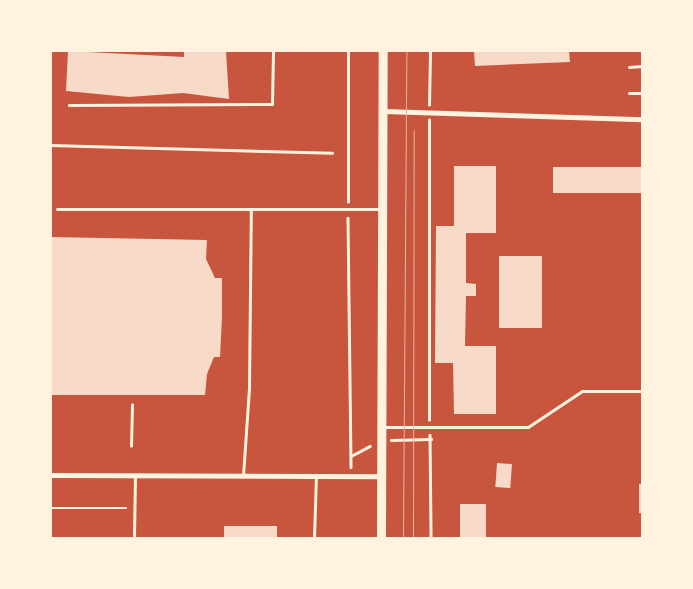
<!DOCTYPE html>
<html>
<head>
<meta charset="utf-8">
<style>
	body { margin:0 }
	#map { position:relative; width:693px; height:589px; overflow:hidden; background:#c8553d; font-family:Ubuntu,sans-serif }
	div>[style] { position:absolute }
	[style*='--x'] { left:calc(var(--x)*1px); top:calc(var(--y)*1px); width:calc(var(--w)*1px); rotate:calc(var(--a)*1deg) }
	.building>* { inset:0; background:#f7dbc8; transform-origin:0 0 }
	.path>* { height:2.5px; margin:-1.25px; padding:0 1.25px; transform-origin:1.25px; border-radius:1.25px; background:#fff3e0 }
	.service>* { height:3px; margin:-1.5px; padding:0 1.5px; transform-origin:1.5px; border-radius:1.5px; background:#fff3e0 }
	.minor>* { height:5px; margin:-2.5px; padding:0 2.5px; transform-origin:2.5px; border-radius:2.5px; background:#fff3e0 }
	.secondary>* { height:9px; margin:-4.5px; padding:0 4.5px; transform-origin:4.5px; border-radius:4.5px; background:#fff3e0 }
	.tram>* { height:1px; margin:-0.5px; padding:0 0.5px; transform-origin:0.5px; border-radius:0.5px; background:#e9b49f }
	span { translate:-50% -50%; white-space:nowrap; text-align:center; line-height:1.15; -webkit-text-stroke:5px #fff3e0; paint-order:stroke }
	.frame { position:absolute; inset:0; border:52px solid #fff3e0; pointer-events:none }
</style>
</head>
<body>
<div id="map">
	<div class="building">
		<i style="clip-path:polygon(68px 51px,184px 57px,184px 51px,226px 51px,229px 99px,183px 93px,129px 97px,66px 91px)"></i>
		<i style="clip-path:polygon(474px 51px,569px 51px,570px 62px,475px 66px)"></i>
		<i style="clip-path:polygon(454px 166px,496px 166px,496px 233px,466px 233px,466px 283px,476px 284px,476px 296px,466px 296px,465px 346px,496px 346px,496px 414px,454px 414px,453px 363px,435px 363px,436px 226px,454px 226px)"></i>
		<i style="left:642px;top:167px;width:26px;height:89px;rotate:90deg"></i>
		<i style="clip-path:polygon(51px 237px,207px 240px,206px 259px,215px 278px,222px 278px,222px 317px,220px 357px,214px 357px,207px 374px,205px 395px,51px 395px)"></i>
		<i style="left:499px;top:256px;width:43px;height:72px"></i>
		<i style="left:497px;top:463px;width:15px;height:24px;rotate:4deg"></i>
		<i style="left:639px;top:484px;width:3px;height:29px"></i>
		<i style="left:460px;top:504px;width:26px;height:34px"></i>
		<i style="left:277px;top:526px;width:12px;height:53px;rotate:90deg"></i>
	</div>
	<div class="path">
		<i style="--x:629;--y:67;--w:13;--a:-4"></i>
		<i style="--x:69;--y:105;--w:203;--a:-0.3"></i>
		<i style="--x:272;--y:104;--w:53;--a:-88.9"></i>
		<i style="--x:429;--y:105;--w:54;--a:-88.9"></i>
		<i style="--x:51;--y:145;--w:281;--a:1.6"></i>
		<i style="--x:348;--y:202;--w:151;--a:-90"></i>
		<i style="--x:348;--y:218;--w:249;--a:89.3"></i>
		<i style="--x:429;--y:420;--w:300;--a:-90"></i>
		<i style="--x:430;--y:435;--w:103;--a:89.4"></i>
		<i style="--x:391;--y:440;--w:40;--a:-1.4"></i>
		<i style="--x:131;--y:446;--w:41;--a:-88.6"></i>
		<i style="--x:351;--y:456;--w:21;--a:-28"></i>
		<i style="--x:51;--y:508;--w:75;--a:0"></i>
	</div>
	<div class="service">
		<i style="--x:629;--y:93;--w:13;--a:0"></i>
		<i style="--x:57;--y:209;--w:194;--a:0"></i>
		<i style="--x:383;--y:427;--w:145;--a:0"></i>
		<i style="--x:528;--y:427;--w:65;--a:-33.7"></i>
		<i style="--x:582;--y:391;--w:60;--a:0"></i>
		<i style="--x:243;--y:476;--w:89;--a:-86.1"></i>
		<i style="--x:249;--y:387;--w:178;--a:-89.4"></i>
		<i style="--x:251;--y:209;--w:130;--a:0"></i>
		<i style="--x:134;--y:538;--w:63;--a:-89.1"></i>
		<i style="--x:314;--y:538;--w:62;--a:-88.2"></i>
	</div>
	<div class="minor">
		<i style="--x:383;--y:111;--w:259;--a:1.8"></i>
		<i style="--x:51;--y:475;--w:330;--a:0.2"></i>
	</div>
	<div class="secondary">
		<i style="--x:381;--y:538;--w:487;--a:-89.8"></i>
	</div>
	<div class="tram">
		<i style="--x:403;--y:538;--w:487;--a:-89.6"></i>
		<i style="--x:413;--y:538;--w:408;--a:-89.9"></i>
	</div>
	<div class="frame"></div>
</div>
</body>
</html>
